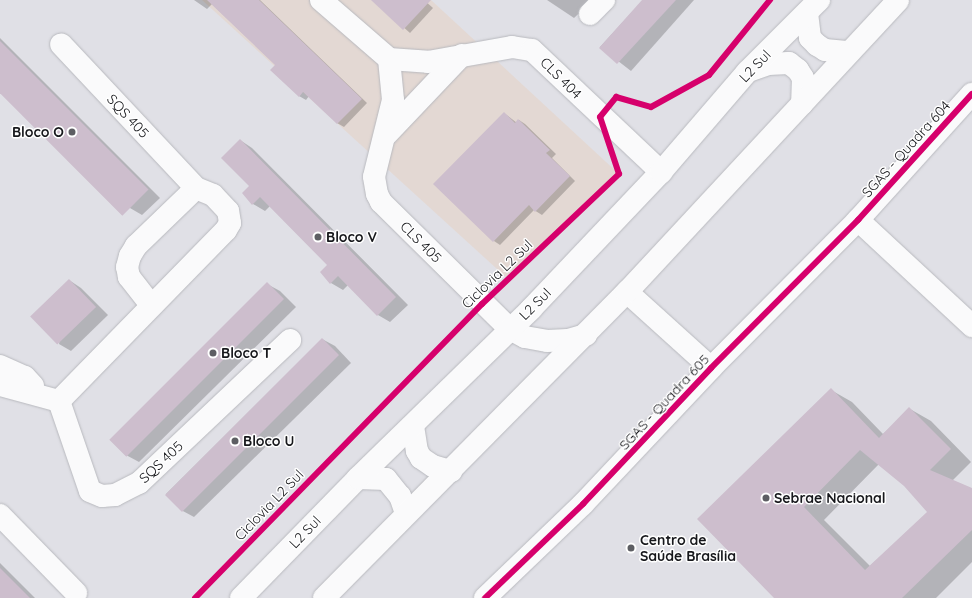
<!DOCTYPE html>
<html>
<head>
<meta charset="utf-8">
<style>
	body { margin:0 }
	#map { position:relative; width:972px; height:598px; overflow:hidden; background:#e0e0e6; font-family:Quicksand,sans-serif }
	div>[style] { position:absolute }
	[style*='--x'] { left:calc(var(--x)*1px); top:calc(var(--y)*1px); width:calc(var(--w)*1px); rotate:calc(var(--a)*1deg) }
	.commercial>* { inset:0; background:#e3d8d3 }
	.shadow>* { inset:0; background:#0003 }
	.building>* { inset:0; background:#cdbecd; transform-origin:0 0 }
	.roads { filter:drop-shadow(0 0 1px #b8b9be) drop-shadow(0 0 1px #b8b9be) }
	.minor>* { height:22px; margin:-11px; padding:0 11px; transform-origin:11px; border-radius:11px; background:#fafafb }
	.major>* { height:22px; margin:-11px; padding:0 11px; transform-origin:11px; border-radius:11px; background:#fafafb }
	.cycleway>* { height:6px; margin:-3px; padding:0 3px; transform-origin:3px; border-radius:3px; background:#d6006c }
	.dots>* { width:11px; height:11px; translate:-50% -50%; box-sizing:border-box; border:2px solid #fff; border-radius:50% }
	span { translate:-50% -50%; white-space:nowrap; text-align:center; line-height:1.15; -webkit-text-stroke:3px #fff; paint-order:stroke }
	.street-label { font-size:14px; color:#17181c }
	.poi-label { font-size:14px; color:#17181c; font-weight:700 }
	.right { translate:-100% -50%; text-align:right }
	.left { translate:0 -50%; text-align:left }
</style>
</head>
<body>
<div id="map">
	<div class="commercial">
		<i style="clip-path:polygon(202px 0,431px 0,619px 174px,508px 279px)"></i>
	</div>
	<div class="shadow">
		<i style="clip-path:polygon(194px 0,260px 0,367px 103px,344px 127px,337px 123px,309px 96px,306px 100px,299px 96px,276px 65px,212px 4px,207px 9px)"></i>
		<i style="clip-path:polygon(373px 0,424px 0,433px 8px,410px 33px)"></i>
		<i style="clip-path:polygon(547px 0,593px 0,574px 18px)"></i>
		<i style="clip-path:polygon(643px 0,694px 0,631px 71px,600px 47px)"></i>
		<i style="clip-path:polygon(0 38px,160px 198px,142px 215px,130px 208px,0 76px)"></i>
		<i style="clip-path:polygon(504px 113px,517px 123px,519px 120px,525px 124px,556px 154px,552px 158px,575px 181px,542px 215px,534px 210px,500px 245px,494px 241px)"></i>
		<i style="clip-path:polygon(240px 140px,252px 148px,408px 305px,390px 322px,378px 315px,348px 285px,343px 290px,331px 283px,322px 272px,328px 265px,270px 206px,265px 211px,253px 204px,243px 193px,250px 186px)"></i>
		<i style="clip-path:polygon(69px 280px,81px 288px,108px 315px,71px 351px,59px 344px)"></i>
		<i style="clip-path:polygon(267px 284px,280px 291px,296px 307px,139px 462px,126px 455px)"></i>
		<i style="clip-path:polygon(322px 339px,335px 346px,351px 363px,194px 517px,181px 510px,166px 494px)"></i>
		<i style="clip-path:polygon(evenodd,831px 390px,852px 402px,883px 434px,910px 409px,931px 421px,971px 462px,952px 481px,972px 490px,972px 562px,936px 598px,775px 598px,831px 390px,879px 464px,905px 485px,929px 513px,870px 566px,824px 520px,879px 464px)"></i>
		<i style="clip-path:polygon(0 563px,35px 598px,0 598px)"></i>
	</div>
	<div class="building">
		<i style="clip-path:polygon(207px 0,259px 0,362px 99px,337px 124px,303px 92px,299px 97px,270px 70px,275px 65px)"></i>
		<i style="clip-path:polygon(371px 0,431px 0,403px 30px)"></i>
		<i style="clip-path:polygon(642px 0,676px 0,617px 64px,599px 48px)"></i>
		<i style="left:0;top:41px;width:210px;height:37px;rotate:45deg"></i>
		<i style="clip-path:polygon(504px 112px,515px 123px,518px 119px,550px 150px,546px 153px,570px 176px,535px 212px,529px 205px,493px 242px,433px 184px)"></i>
		<i style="clip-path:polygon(240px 139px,396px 297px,377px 316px,338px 276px,330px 284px,320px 272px,327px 265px,260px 197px,252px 205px,242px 193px,249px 186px,221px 158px)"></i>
		<i style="left:69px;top:279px;width:39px;height:54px;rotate:46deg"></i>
		<i style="left:267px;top:282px;width:24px;height:223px;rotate:45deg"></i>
		<i style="left:322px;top:338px;width:24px;height:222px;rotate:45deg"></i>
		<i style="clip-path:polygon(evenodd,831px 388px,879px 438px,909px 407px,951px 449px,930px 470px,972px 488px,972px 530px,902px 598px,774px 598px,697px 519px,831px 388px,860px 450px,904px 486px,927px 512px,865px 570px,804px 507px,860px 450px)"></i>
		<i style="clip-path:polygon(0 568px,30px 598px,0 598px)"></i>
	</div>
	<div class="roads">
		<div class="minor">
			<i style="--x:321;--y:0;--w:90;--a:40.9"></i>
			<i style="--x:590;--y:14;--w:20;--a:-45"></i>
			<i style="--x:389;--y:59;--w:41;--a:84.4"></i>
			<i style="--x:393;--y:100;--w:79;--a:103.9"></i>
			<i style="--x:374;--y:177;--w:17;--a:80"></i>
			<i style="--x:377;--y:194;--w:9;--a:63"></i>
			<i style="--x:381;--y:202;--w:181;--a:44.6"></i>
			<i style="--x:510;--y:329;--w:17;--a:28"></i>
			<i style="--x:525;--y:337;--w:22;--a:10"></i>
			<i style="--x:547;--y:341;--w:21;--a:-3"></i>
			<i style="--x:568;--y:340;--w:19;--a:-16"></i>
			<i style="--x:389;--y:59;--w:39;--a:4"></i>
			<i style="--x:428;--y:62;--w:85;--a:-10.1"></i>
			<i style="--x:512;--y:47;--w:20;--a:9"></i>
			<i style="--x:532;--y:50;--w:178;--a:43.4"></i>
			<i style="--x:387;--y:134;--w:109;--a:-46.5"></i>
			<i style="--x:858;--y:220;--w:156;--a:42.9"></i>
			<i style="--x:627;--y:292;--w:113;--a:42.1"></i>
			<i style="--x:151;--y:305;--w:36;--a:-128"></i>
			<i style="--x:129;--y:277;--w:10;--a:-101"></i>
			<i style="--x:127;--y:267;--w:11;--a:-75"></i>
			<i style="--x:130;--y:256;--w:12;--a:-59"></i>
			<i style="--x:136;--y:246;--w:83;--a:-44"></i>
			<i style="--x:0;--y:366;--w:27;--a:24"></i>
			<i style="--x:25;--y:377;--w:12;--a:48"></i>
			<i style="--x:0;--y:385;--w:61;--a:15.2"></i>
			<i style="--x:59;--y:401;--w:239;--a:-45.7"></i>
			<i style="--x:226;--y:230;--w:8;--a:-60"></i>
			<i style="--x:230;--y:223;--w:12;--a:-99"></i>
			<i style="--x:228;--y:211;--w:22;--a:-133"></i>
			<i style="--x:213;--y:195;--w:18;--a:-158"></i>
			<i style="--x:196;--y:188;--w:197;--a:-133.2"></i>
			<i style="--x:59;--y:401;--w:95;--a:71"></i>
			<i style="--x:90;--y:491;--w:13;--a:23"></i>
			<i style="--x:102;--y:496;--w:13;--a:-4"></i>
			<i style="--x:115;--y:495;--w:27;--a:-27"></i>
			<i style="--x:139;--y:483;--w:208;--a:-43.4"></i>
			<i style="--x:0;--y:515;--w:109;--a:45.7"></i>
			<i style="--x:485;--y:598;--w:136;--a:-43.8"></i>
			<i style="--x:583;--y:504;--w:187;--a:-46.7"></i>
			<i style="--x:711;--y:368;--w:209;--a:-45.2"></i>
			<i style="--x:858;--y:220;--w:170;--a:-47.9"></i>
		</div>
		<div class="major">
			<i style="--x:807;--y:13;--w:25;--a:83"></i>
			<i style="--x:810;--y:38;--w:10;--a:45"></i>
			<i style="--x:817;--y:45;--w:9;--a:32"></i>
			<i style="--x:825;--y:50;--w:24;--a:5"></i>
			<i style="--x:751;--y:70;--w:18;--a:-19"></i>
			<i style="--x:768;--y:64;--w:21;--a:-3"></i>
			<i style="--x:789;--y:63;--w:11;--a:38"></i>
			<i style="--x:798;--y:70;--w:9;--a:58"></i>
			<i style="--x:803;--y:78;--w:26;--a:92"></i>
			<i style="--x:413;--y:426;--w:25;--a:81"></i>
			<i style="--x:417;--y:451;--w:8;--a:60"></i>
			<i style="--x:421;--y:458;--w:14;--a:34"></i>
			<i style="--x:433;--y:466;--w:19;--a:16"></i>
			<i style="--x:358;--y:478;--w:28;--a:2"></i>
			<i style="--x:386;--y:479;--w:22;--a:51"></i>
			<i style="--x:400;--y:496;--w:18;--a:71"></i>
			<i style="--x:241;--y:598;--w:168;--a:-45.7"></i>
			<i style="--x:358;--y:478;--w:242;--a:-44.3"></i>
			<i style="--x:531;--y:309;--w:189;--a:-46.5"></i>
			<i style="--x:661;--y:172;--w:132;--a:-49.3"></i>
			<i style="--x:747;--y:72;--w:102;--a:-45"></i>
			<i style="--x:324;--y:598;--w:431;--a:-45.3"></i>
			<i style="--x:627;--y:292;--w:398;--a:-47.1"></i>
		</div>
	</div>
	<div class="cycleway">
		<i style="--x:195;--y:598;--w:411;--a:-45.7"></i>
		<i style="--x:482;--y:304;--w:189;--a:-43.5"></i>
		<i style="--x:619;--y:174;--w:60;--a:-108.4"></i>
		<i style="--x:600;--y:117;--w:26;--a:-51"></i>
		<i style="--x:616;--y:97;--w:36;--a:16"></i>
		<i style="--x:651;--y:107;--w:66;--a:-28.9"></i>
		<i style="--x:709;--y:75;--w:97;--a:-50.9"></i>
		<i style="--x:485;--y:598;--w:136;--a:-43.8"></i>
		<i style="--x:583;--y:504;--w:187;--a:-46.7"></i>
		<i style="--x:711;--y:368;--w:209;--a:-45.2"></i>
		<i style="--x:858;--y:220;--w:170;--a:-47.9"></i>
	</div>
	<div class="dots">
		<i style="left:72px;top:132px;background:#5d5e63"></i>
		<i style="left:318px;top:237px;background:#5d5e63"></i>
		<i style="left:213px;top:353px;background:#5d5e63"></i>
		<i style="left:235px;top:441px;background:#5d5e63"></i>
		<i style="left:766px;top:498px;background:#5d5e63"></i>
		<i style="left:631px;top:548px;background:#5d5e63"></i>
	</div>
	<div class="street-label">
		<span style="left:755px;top:66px;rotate:-46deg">L2 Sul</span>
		<span style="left:561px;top:78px;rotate:45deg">CLS 404</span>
		<span style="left:128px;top:116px;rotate:47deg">SQS 405</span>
		<span style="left:906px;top:149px;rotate:-48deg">SGAS - Quadra 604</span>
		<span style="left:421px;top:242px;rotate:45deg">CLS 405</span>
		<span style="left:497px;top:274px;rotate:-44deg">Ciclovia L2 Sul</span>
		<span style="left:535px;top:304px;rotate:-45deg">L2 Sul</span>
		<span style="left:664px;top:402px;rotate:-47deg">SGAS - Quadra 605</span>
		<span style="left:161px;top:462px;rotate:-43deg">SQS 405</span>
		<span style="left:269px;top:505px;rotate:-46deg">Ciclovia L2 Sul</span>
		<span style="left:305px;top:532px;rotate:-46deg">L2 Sul</span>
	</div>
	<div class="poi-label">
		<span class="right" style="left:64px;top:132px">Bloco O</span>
		<span class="left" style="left:326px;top:237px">Bloco V</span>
		<span class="left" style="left:221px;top:353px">Bloco T</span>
		<span class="left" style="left:243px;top:441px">Bloco U</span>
		<span class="left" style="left:774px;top:498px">Sebrae Nacional</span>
		<span class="left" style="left:640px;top:548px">Centro de<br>Saúde Brasília</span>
	</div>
</div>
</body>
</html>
